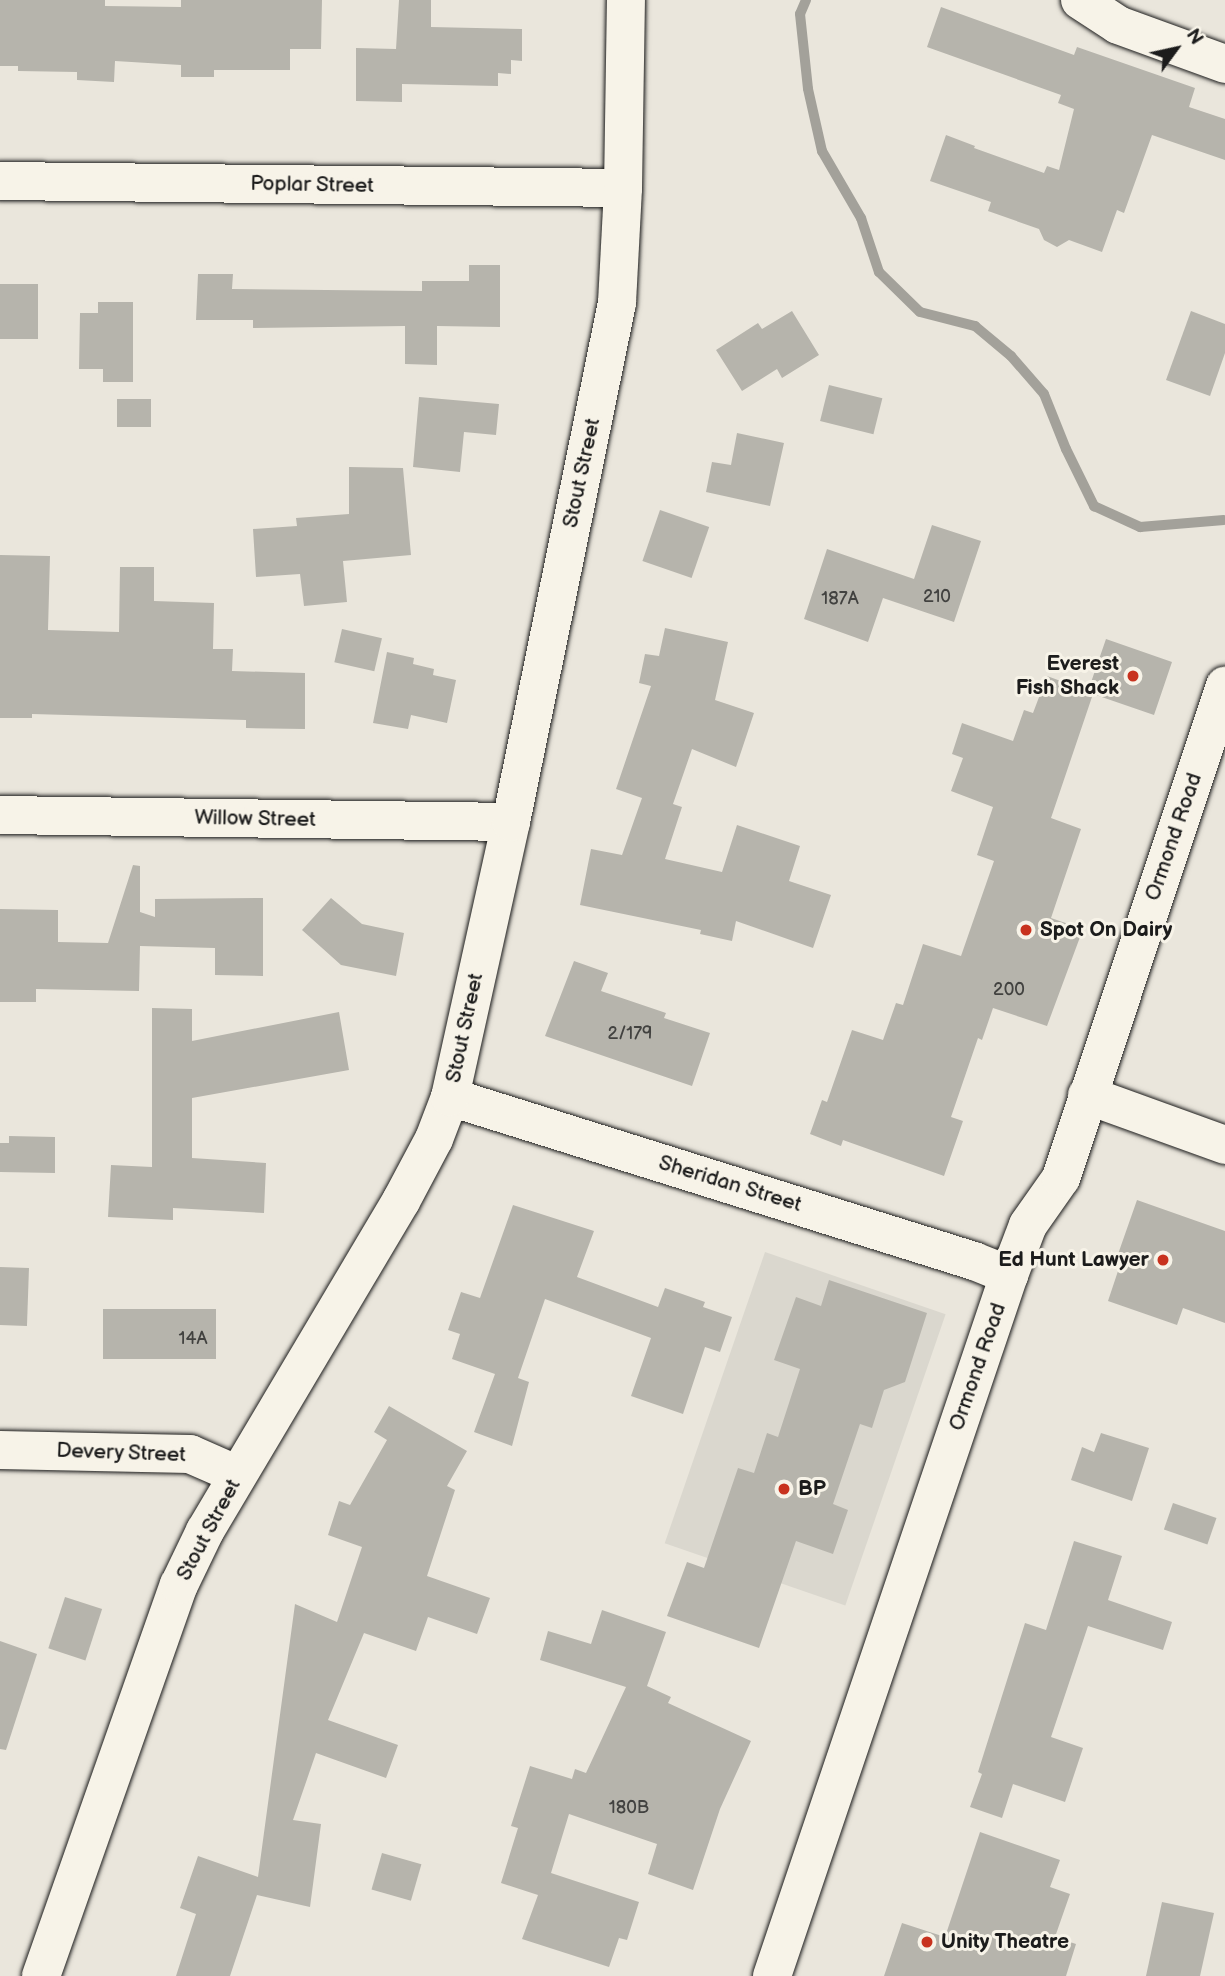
<!DOCTYPE html>
<html>
<head>
<meta charset="utf-8">
<style>
	body { margin:0 }
	#map { position:relative; width:1225px; height:1976px; overflow:hidden; background:#eae6dc; font-family:"Balsamiq Sans",sans-serif }
	div>[style] { position:absolute }
	[style*='--x'] { left:calc(var(--x)*1px); top:calc(var(--y)*1px); width:calc(var(--w)*1px); rotate:calc(var(--a)*1deg) }
	.built>* { inset:0; background:#dad7ce; transform-origin:0 0 }
	.stream>* { height:10px; margin:-5px; padding:0 5px; transform-origin:5px; border-radius:5px; background:#a3a19a }
	.building>* { inset:0; background:#b6b4ac; transform-origin:0 0 }
	.roads { filter:drop-shadow(0 0 2px #1c1c1c) drop-shadow(0 0 2px #1c1c1c) }
	.minor>* { height:38px; margin:-19px; padding:0 19px; transform-origin:19px; border-radius:19px; background:#f7f3e8 }
	.major>* { height:38px; margin:-19px; padding:0 19px; transform-origin:19px; border-radius:19px; background:#f7f3e8 }
	.dots>* { width:19px; height:19px; translate:-50% -50%; box-sizing:border-box; border:4px solid #f7f3e8; border-radius:50% }
	span { translate:-50% -50%; white-space:nowrap; text-align:center; line-height:1.15; -webkit-text-stroke:6px #f7f3e8; paint-order:stroke }
	.number-label { font-size:18px; color:#424240 }
	.number-label span { -webkit-text-stroke-width:0 }
	.street-label { font-size:21px; color:#1c1c1c }
	.poi-label { font-size:21px; color:#1c1c1c; font-weight:700 }
	.right { translate:-100% -50%; text-align:right }
	.left { translate:0 -50%; text-align:left }
	.north { position:absolute; left:1141px; top:14px; width:70px; height:70px; -webkit-text-stroke:5px #f7f3e8; paint-order:stroke; rotate:57deg; font-size:19px; font-weight:700; line-height:28px; text-align:center; color:#1c1c1c }
	.north::after { content:''; display:block; margin:auto; width:24px; height:32px; background:#1c1c1c; clip-path:polygon(50% 0,100% 100%,50% 72%,0 100%) }
</style>
</head>
<body>
<div id="map">
	<div class="built">
		<i style="left:765px;top:1252px;width:191px;height:308px;rotate:19deg"></i>
	</div>
	<div class="stream">
		<i style="--x:806;--y:0;--w:15;--a:113"></i>
		<i style="--x:800;--y:14;--w:75;--a:83.9"></i>
		<i style="--x:808;--y:89;--w:64;--a:77.3"></i>
		<i style="--x:822;--y:151;--w:78;--a:59.8"></i>
		<i style="--x:861;--y:218;--w:57;--a:71.6"></i>
		<i style="--x:879;--y:272;--w:57;--a:44.3"></i>
		<i style="--x:920;--y:312;--w:57;--a:14.3"></i>
		<i style="--x:975;--y:326;--w:47;--a:39.8"></i>
		<i style="--x:1011;--y:356;--w:50;--a:49"></i>
		<i style="--x:1044;--y:394;--w:59;--a:68.2"></i>
		<i style="--x:1066;--y:449;--w:64;--a:63.8"></i>
		<i style="--x:1094;--y:506;--w:51;--a:24.5"></i>
		<i style="--x:1140;--y:527;--w:84;--a:-4.8"></i>
	</div>
	<div class="building">
		<i style="clip-path:polygon(0 0,105px 0,105px 6px,181px 7px,181px 0,322px 0,321px 49px,290px 49px,290px 70px,214px 70px,214px 77px,181px 77px,181px 65px,115px 61px,114px 82px,77px 80px,77px 72px,18px 71px,18px 66px,0 66px)"></i>
		<i style="clip-path:polygon(399px 0,431px 0,431px 27px,522px 29px,522px 61px,511px 60px,511px 74px,498px 73px,498px 86px,402px 84px,402px 102px,356px 101px,356px 48px,396px 49px)"></i>
		<i style="clip-path:polygon(941px 7px,1074px 55px,1077px 47px,1195px 88px,1189px 107px,1225px 119px,1225px 160px,1152px 135px,1124px 213px,1117px 210px,1102px 252px,1069px 240px,1057px 247px,1044px 240px,1039px 229px,988px 211px,991px 202px,930px 181px,946px 135px,975px 146px,974px 148px,1044px 173px,1047px 166px,1059px 170px,1074px 109px,1058px 103px,1061px 95px,927px 47px)"></i>
		<i style="clip-path:polygon(469px 265px,500px 265px,500px 327px,437px 326px,437px 365px,405px 364px,405px 326px,253px 328px,253px 320px,196px 320px,198px 274px,233px 274px,232px 289px,422px 291px,422px 281px,469px 281px)"></i>
		<i style="left:0;top:284px;width:38px;height:55px"></i>
		<i style="clip-path:polygon(98px 302px,133px 302px,133px 382px,103px 382px,103px 369px,79px 369px,80px 313px,98px 313px)"></i>
		<i style="clip-path:polygon(792px 311px,819px 355px,782px 378px,777px 369px,742px 391px,716px 350px,758px 323px,762px 329px)"></i>
		<i style="clip-path:polygon(1191px 311px,1225px 324px,1225px 353px,1210px 396px,1166px 380px)"></i>
		<i style="left:829px;top:385px;width:55px;height:37px;rotate:14deg"></i>
		<i style="clip-path:polygon(419px 397px,499px 404px,496px 435px,464px 432px,460px 472px,413px 467px)"></i>
		<i style="left:117px;top:399px;width:34px;height:28px"></i>
		<i style="clip-path:polygon(737px 433px,784px 443px,770px 506px,706px 492px,712px 462px,731px 465px)"></i>
		<i style="clip-path:polygon(349px 467px,403px 468px,411px 555px,343px 561px,347px 602px,304px 606px,300px 574px,256px 577px,253px 529px,297px 526px,296px 518px,349px 514px)"></i>
		<i style="left:660px;top:510px;width:52px;height:54px;rotate:19deg"></i>
		<i style="clip-path:polygon(932px 525px,981px 541px,954px 622px,883px 598px,868px 642px,804px 619px,827px 549px,914px 579px)"></i>
		<i style="clip-path:polygon(0 555px,50px 556px,48px 630px,119px 632px,120px 567px,154px 567px,154px 601px,214px 603px,213px 649px,233px 649px,232px 671px,305px 673px,305px 729px,246px 728px,246px 720px,32px 714px,32px 718px,0 718px)"></i>
		<i style="clip-path:polygon(665px 628px,728px 642px,715px 700px,754px 713px,736px 767px,692px 749px,673px 804px,682px 807px,665px 859px,722px 872px,737px 825px,800px 846px,789px 881px,831px 895px,813px 948px,736px 921px,732px 941px,700px 934px,701px 930px,580px 905px,591px 849px,622px 855px,642px 798px,616px 789px,651px 686px,639px 683px,645px 654px,659px 656px)"></i>
		<i style="left:342px;top:629px;width:41px;height:34px;rotate:13deg"></i>
		<i style="clip-path:polygon(1106px 639px,1172px 662px,1154px 715px,1093px 694px,1051px 818px,1081px 829px,1051px 918px,1083px 929px,1047px 1026px,993px 1008px,982px 1040px,978px 1038px,951px 1117px,963px 1121px,944px 1176px,843px 1140px,841px 1146px,810px 1134px,822px 1100px,827px 1102px,852px 1030px,883px 1040px,896px 1003px,903px 1005px,923px 944px,961px 956px,994px 861px,977px 855px,993px 807px,951px 791px,963px 758px,952px 754px,962px 723px,1013px 741px,1024px 710px,1033px 713px,1047px 676px,1088px 691px)"></i>
		<i style="clip-path:polygon(387px 652px,414px 658px,413px 664px,434px 669px,433px 675px,456px 680px,447px 723px,411px 715px,408px 729px,373px 723px)"></i>
		<i style="clip-path:polygon(133px 865px,140px 866px,140px 912px,155px 917px,155px 899px,263px 898px,263px 976px,215px 975px,215px 948px,140px 946px,139px 991px,36px 989px,36px 1002px,0 1002px,0 909px,58px 910px,58px 942px,108px 943px)"></i>
		<i style="clip-path:polygon(331px 898px,362px 924px,404px 933px,396px 976px,341px 965px,302px 930px)"></i>
		<i style="clip-path:polygon(574px 961px,608px 973px,601px 991px,666px 1013px,664px 1018px,710px 1033px,692px 1086px,545px 1036px)"></i>
		<i style="clip-path:polygon(152px 1008px,192px 1009px,192px 1041px,339px 1012px,349px 1070px,192px 1098px,192px 1158px,266px 1163px,264px 1213px,173px 1208px,173px 1220px,108px 1217px,111px 1165px,152px 1167px)"></i>
		<i style="clip-path:polygon(9px 1136px,55px 1137px,55px 1173px,0 1172px,0 1143px,9px 1143px)"></i>
		<i style="clip-path:polygon(1137px 1200px,1225px 1231px,1225px 1323px,1183px 1308px,1177px 1325px,1108px 1301px,1122px 1259px,1117px 1257px)"></i>
		<i style="clip-path:polygon(513px 1205px,594px 1231px,577px 1277px,658px 1307px,665px 1288px,705px 1302px,703px 1307px,732px 1317px,720px 1352px,705px 1347px,683px 1414px,631px 1396px,651px 1338px,545px 1299px,518px 1378px,529px 1382px,512px 1446px,474px 1432px,495px 1374px,452px 1359px,460px 1334px,448px 1330px,461px 1292px,480px 1298px)"></i>
		<i style="left:0;top:1267px;width:29px;height:58px;rotate:2deg"></i>
		<i style="clip-path:polygon(829px 1280px,927px 1313px,905px 1382px,884px 1390px,872px 1428px,860px 1424px,833px 1504px,848px 1510px,833px 1554px,796px 1541px,759px 1648px,667px 1616px,687px 1562px,704px 1568px,738px 1468px,754px 1473px,767px 1433px,778px 1437px,800px 1369px,774px 1360px,796px 1297px,821px 1306px)"></i>
		<i style="left:103px;top:1309px;width:113px;height:50px"></i>
		<i style="clip-path:polygon(389px 1406px,467px 1451px,447px 1486px,455px 1490px,427px 1576px,490px 1598px,477px 1634px,428px 1617px,416px 1651px,364px 1633px,328px 1720px,398px 1745px,386px 1778px,316px 1753px,293px 1820px,321px 1824px,310px 1907px,257px 1895px,230px 1976px,176px 1976px,196px 1914px,180px 1908px,198px 1856px,258px 1877px,295px 1604px,337px 1622px,362px 1547px,328px 1535px,339px 1501px,350px 1505px,387px 1440px,374px 1432px)"></i>
		<i style="clip-path:polygon(1101px 1433px,1149px 1448px,1132px 1501px,1071px 1480px,1082px 1447px,1094px 1452px)"></i>
		<i style="left:1173px;top:1503px;width:46px;height:28px;rotate:19deg"></i>
		<i style="clip-path:polygon(1074px 1541px,1122px 1556px,1108px 1600px,1172px 1622px,1163px 1650px,1088px 1626px,1051px 1737px,1083px 1748px,1065px 1802px,1013px 1784px,1002px 1818px,970px 1807px,982px 1774px,978px 1772px,1025px 1623px,1046px 1630px)"></i>
		<i style="left:65px;top:1597px;width:39px;height:54px;rotate:18deg"></i>
		<i style="clip-path:polygon(602px 1610px,666px 1632px,647px 1686px,671px 1697px,668px 1703px,751px 1741px,720px 1809px,693px 1890px,648px 1874px,657px 1844px,569px 1814px,551px 1873px,639px 1902px,627px 1940px,619px 1938px,609px 1967px,522px 1939px,538px 1895px,501px 1883px,518px 1828px,511px 1826px,530px 1766px,572px 1779px,575px 1769px,586px 1773px,626px 1687px,540px 1660px,548px 1631px,591px 1644px)"></i>
		<i style="clip-path:polygon(0 1641px,37px 1654px,6px 1750px,0 1749px)"></i>
		<i style="clip-path:polygon(980px 1832px,1060px 1860px,1050px 1887px,1070px 1894px,1055px 1937px,1076px 1944px,1066px 1976px,884px 1976px,902px 1923px,945px 1937px)"></i>
		<i style="left:382px;top:1853px;width:41px;height:38px;rotate:16deg"></i>
		<i style="clip-path:polygon(1162px 1902px,1214px 1913px,1200px 1976px,1146px 1976px)"></i>
	</div>
	<div class="roads">
		<div class="minor">
			<i style="--x:1080;--y:0;--w:45;--a:33.3"></i>
			<i style="--x:1118;--y:25;--w:114;--a:20"></i>
			<i style="--x:0;--y:181;--w:623;--a:0.64"></i>
			<i style="--x:0;--y:815;--w:511;--a:0.78"></i>
			<i style="--x:1087;--y:1095;--w:147;--a:19.9"></i>
			<i style="--x:450;--y:1097;--w:549;--a:17.38"></i>
			<i style="--x:974;--y:1261;--w:38;--a:22"></i>
			<i style="--x:0;--y:1450;--w:190;--a:1.2"></i>
			<i style="--x:190;--y:1454;--w:52;--a:23.6"></i>
			<i style="--x:41;--y:1976;--w:415;--a:-70.6"></i>
			<i style="--x:179;--y:1585;--w:60;--a:-64.3"></i>
			<i style="--x:205;--y:1531;--w:384;--a:-59.3"></i>
			<i style="--x:401;--y:1201;--w:70;--a:-62"></i>
			<i style="--x:434;--y:1139;--w:45;--a:-69.1"></i>
			<i style="--x:450;--y:1097;--w:282;--a:-77.5"></i>
			<i style="--x:511;--y:822;--w:530;--a:-78.46"></i>
			<i style="--x:617;--y:303;--w:115;--a:-87"></i>
			<i style="--x:623;--y:188;--w:188;--a:-89.1"></i>
		</div>
		<div class="major">
			<i style="--x:772;--y:1976;--w:740;--a:-71.32"></i>
			<i style="--x:1009;--y:1275;--w:53;--a:-69.2"></i>
			<i style="--x:1028;--y:1225;--w:57;--a:-54.9"></i>
			<i style="--x:1061;--y:1178;--w:519;--a:-71.57"></i>
		</div>
	</div>
	<div class="dots">
		<i style="left:1133px;top:676px;background:#c8321e"></i>
		<i style="left:1026px;top:930px;background:#c8321e"></i>
		<i style="left:1163px;top:1260px;background:#c8321e"></i>
		<i style="left:784px;top:1489px;background:#c8321e"></i>
		<i style="left:927px;top:1942px;background:#c8321e"></i>
	</div>
	<div class="number-label">
		<span style="left:937px;top:597px">210</span>
		<span style="left:840px;top:599px">187A</span>
		<span style="left:1009px;top:990px">200</span>
		<span style="left:630px;top:1034px">2/179</span>
		<span style="left:193px;top:1339px">14A</span>
		<span style="left:629px;top:1808px">180B</span>
	</div>
	<div class="street-label">
		<span style="left:312px;top:185px;rotate:1deg">Poplar Street</span>
		<span style="left:582px;top:473px;rotate:-78deg">Stout Street</span>
		<span style="left:255px;top:819px;rotate:1deg">Willow Street</span>
		<span style="left:1174px;top:837px;rotate:-71deg">Ormond Road</span>
		<span style="left:465px;top:1028px;rotate:-78deg">Stout Street</span>
		<span style="left:730px;top:1184px;rotate:17deg">Sheridan Street</span>
		<span style="left:978px;top:1367px;rotate:-71deg">Ormond Road</span>
		<span style="left:121px;top:1453px;rotate:2deg">Devery Street</span>
		<span style="left:209px;top:1530px;rotate:-62deg">Stout Street</span>
	</div>
	<div class="poi-label">
		<span class="right" style="left:1119px;top:676px">Everest<br>Fish Shack</span>
		<span class="left" style="left:1040px;top:930px">Spot On Dairy</span>
		<span class="right" style="left:1149px;top:1260px">Ed Hunt Lawyer</span>
		<span class="left" style="left:798px;top:1489px">BP</span>
		<span class="left" style="left:941px;top:1942px">Unity Theatre</span>
	</div>
	<div class="north">N</div>
</div>
</body>
</html>
